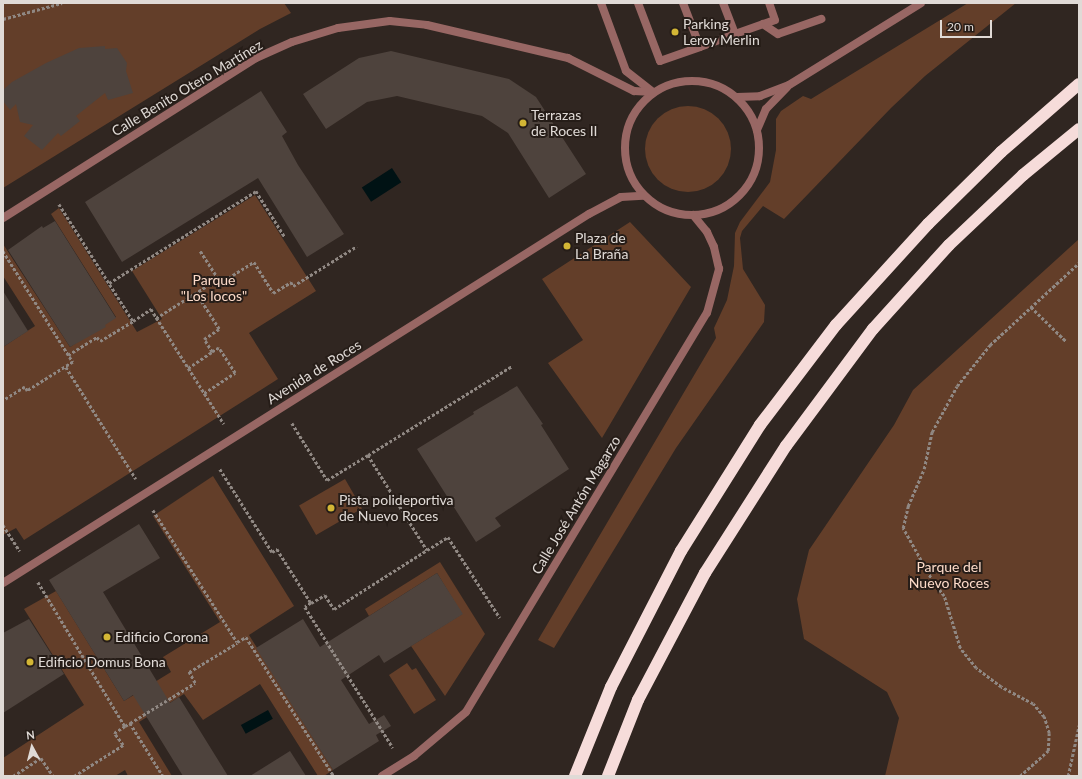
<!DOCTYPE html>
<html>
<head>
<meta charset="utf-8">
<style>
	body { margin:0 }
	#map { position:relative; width:1082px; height:779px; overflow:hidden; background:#302621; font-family:Lato,sans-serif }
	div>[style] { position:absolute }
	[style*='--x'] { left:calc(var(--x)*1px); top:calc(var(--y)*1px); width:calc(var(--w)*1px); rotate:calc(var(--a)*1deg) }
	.green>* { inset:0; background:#633e29; transform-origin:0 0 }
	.round { border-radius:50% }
	.water>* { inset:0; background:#001214; transform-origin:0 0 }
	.building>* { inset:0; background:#4e433d }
	.path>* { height:2.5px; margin-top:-1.25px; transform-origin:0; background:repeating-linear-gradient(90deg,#908883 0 3px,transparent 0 5px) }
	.service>* { height:8px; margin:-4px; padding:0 4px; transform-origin:4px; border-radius:4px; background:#986764 }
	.minor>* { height:8px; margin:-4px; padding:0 4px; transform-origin:4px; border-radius:4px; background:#986764 }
	.minor>.ring { margin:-4px; padding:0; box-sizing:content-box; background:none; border:8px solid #986764; border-radius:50% }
	.motorway>* { height:12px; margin:-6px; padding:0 6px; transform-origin:6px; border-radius:6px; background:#f6dcda }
	.dots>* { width:11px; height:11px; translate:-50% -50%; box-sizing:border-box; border:2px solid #261d18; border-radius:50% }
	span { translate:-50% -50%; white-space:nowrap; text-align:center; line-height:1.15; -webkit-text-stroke:4px #261d18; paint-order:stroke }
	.poi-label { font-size:14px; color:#e0dad6 }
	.left { translate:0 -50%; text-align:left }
	.street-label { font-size:14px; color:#e0dad6 }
	.park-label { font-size:14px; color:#fddbc9 }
	.frame { position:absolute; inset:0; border:4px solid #e0dad6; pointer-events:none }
	.north { position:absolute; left:12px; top:727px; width:40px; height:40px; -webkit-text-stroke:3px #261d18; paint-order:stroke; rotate:353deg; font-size:11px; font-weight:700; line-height:16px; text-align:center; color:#e0dad6 }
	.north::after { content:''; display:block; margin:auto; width:14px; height:18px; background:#e0dad6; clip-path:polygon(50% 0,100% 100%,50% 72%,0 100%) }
	.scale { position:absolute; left:940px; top:20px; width:52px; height:18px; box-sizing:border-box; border:2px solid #e0dad6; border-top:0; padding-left:5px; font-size:12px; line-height:14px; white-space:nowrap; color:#e0dad6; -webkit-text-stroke:3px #261d18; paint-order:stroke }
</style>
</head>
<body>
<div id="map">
	<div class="green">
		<i style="clip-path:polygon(3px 3px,284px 3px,291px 13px,260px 29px,3px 188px)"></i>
		<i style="clip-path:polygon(968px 3px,1016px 3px,925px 76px,891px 108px,784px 219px,763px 206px,742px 231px,740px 238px,743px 269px,765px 305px,764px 322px,676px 448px,554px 648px,538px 640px,716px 338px,714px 328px,727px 300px,734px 266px,735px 233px,740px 222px,770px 182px,776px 150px,776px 119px,781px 111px,803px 96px,811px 99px)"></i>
		<i class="round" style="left:645px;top:106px;width:86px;height:86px"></i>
		<i style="clip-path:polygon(255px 195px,316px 291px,249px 333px,278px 379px,24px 540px,16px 528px,3px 535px,3px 347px,35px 326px,3px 276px,3px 244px,70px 347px,116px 317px,51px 214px,59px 208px,137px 332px,162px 319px,132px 271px)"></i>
		<i style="clip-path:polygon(630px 222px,691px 287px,602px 438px,548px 363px,583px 340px,542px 279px)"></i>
		<i style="clip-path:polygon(1079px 239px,1079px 776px,885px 776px,899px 718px,887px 692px,804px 639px,797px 599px,809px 550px,894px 425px,913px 390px)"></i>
		<i style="clip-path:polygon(213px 476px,294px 606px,249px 635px,333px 770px,324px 776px,318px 776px,260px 684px,203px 720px,184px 694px,139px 722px,172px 776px,128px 776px,125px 770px,115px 776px,3px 776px,3px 758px,84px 705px,24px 609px,56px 591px,124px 701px,171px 672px,163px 657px,220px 622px,153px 516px)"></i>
		<i style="left:345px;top:479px;width:34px;height:53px;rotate:60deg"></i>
		<i style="clip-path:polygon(440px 562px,485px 634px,445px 696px,411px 646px,462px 614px,437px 573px,369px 616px,365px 609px)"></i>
		<i style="clip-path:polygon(407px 663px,412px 670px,416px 668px,436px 700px,414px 714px,389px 675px)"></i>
	</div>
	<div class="water">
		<i style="left:392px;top:168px;width:17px;height:36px;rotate:57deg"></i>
		<i style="left:268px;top:710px;width:10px;height:31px;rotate:61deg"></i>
	</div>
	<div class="building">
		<i style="clip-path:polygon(105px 46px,105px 49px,117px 48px,127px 63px,126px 71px,133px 93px,108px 100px,105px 93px,76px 116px,80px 121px,61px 136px,58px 133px,42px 150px,24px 136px,33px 125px,20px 122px,16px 104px,10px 110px,3px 101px,3px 90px,12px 82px,46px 63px,79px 48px)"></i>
		<i style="clip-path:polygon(391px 51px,509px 79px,536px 97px,586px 174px,549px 198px,508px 133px,482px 116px,397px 96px,367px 102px,326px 129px,303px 94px,359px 58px)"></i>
		<i style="clip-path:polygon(261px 91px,287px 132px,282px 136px,298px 165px,344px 234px,307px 257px,258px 178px,122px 262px,85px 202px)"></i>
		<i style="clip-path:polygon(55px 221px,116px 318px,105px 325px,106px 327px,70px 347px,8px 250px,42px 226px,43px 228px)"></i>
		<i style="clip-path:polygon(3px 291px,28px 331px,3px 347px)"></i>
		<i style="clip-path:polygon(517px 386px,543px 424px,541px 425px,569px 469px,495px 518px,501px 526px,476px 542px,417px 449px,474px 414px,473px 412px)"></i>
		<i style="clip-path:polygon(139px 524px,160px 558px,103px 592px,170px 703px,179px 697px,228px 776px,183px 776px,133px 695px,124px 701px,49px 580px)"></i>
		<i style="clip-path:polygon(437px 573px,463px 614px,384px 663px,379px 655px,341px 680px,369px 724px,384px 715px,391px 726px,376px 735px,379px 741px,333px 770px,256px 648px,303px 619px,320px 647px)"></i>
		<i style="clip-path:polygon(29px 619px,64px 674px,3px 713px,3px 633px)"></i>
		<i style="clip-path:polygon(290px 751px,306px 776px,250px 776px)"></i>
	</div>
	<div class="path">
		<i style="--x:3;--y:19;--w:61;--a:-15.2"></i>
		<i style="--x:59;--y:204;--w:138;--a:57.7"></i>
		<i style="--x:133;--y:321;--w:22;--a:-34"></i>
		<i style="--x:151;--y:309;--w:136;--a:57.6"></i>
		<i style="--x:3;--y:251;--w:131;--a:57.8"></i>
		<i style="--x:73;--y:362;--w:54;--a:147.8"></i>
		<i style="--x:27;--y:391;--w:4;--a:-117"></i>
		<i style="--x:25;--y:387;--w:26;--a:148"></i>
		<i style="--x:218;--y:279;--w:4;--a:63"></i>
		<i style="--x:220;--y:283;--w:40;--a:-32"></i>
		<i style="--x:254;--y:262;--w:36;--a:58"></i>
		<i style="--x:273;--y:293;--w:21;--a:-31"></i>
		<i style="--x:291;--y:282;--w:4;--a:63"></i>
		<i style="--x:293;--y:286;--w:75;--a:-32"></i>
		<i style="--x:109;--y:283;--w:173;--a:-32"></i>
		<i style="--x:256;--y:191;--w:54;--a:57.8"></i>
		<i style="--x:1031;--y:307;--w:49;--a:44.2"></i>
		<i style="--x:156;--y:318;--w:73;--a:-32.2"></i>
		<i style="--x:218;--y:279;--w:33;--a:-123"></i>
		<i style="--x:68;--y:355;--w:34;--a:-32"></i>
		<i style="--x:97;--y:337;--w:5;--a:53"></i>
		<i style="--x:100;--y:341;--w:39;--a:-31"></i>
		<i style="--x:66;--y:367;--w:132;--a:58"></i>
		<i style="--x:188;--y:368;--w:29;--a:-34"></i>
		<i style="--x:212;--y:352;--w:15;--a:-122"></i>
		<i style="--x:204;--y:339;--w:18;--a:-34"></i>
		<i style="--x:219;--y:329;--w:43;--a:-122.6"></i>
		<i style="--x:204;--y:393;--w:37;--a:-33"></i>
		<i style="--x:235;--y:373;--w:30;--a:-123"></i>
		<i style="--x:219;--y:348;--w:8;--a:150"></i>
		<i style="--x:292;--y:423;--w:67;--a:58.4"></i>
		<i style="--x:327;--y:480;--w:48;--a:-31.4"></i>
		<i style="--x:368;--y:455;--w:112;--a:58.2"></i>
		<i style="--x:427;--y:550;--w:25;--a:-32"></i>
		<i style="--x:448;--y:537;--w:96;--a:57.3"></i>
		<i style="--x:368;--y:455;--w:169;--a:-31.7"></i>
		<i style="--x:220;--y:469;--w:98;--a:57.9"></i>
		<i style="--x:272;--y:552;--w:6;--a:-31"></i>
		<i style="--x:277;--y:549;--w:64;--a:57.8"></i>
		<i style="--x:311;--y:603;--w:7;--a:146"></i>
		<i style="--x:305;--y:607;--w:166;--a:58"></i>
		<i style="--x:153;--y:510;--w:156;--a:57.5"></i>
		<i style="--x:237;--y:642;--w:10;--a:-29"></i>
		<i style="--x:246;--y:637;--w:165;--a:57.7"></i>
		<i style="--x:3;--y:525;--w:31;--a:57"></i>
		<i style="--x:38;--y:582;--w:168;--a:58.9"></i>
		<i style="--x:125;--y:726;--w:6;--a:-31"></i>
		<i style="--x:130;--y:723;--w:62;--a:58.1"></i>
		<i style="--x:311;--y:603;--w:16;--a:-30"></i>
		<i style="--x:325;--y:595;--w:17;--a:57"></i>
		<i style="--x:334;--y:609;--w:110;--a:-32.4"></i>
		<i style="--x:130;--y:723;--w:76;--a:-31.6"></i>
		<i style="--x:195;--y:683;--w:13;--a:-119"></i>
		<i style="--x:189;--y:672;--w:56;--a:-31.1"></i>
		<i style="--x:13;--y:776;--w:33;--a:-33"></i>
		<i style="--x:41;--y:758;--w:22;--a:56"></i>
		<i style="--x:74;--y:776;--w:58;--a:-32.3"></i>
		<i style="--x:123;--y:745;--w:15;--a:-127"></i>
		<i style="--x:114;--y:733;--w:13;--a:-32"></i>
		<i style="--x:1020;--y:776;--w:38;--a:-42"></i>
		<i style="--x:1048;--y:751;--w:18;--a:-87"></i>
		<i style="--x:1049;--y:733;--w:17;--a:-107"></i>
		<i style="--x:1044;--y:717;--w:17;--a:-130"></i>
		<i style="--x:1033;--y:704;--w:36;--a:-152"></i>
		<i style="--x:1001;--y:687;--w:31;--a:-143"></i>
		<i style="--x:976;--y:668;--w:26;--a:-129"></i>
		<i style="--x:960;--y:648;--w:54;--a:-107.1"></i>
		<i style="--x:944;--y:596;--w:18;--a:-128"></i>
		<i style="--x:933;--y:582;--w:62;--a:-119.1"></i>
		<i style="--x:903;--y:528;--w:23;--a:-77"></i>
		<i style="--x:908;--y:506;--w:40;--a:-66.6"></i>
		<i style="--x:924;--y:469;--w:38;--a:-78"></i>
		<i style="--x:932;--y:432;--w:52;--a:-61.5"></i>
		<i style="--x:957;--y:386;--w:53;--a:-51.2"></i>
		<i style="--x:990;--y:345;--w:121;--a:-42.7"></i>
		<i style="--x:1068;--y:776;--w:52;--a:-77.8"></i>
	</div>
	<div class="service">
		<i style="--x:601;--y:3;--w:72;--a:69.8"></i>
		<i style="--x:626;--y:71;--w:34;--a:38"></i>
		<i style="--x:638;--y:3;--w:62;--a:69.2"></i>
		<i style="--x:660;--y:61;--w:42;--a:-19.3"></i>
		<i style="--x:683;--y:3;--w:47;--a:68.9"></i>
		<i style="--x:700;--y:47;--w:37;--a:-20"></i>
		<i style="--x:735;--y:34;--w:33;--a:-111"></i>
		<i style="--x:763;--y:24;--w:18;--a:34"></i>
		<i style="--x:778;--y:34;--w:46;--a:-19.2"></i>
		<i style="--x:735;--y:34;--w:42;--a:-19.3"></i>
		<i style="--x:775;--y:20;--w:18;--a:-109"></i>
	</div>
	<div class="minor">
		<i class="ring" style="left:625px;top:81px;width:126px;height:126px"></i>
		<i style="--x:737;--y:97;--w:23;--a:-2"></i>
		<i style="--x:760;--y:96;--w:31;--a:-21"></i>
		<i style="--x:789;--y:85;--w:155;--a:-31.8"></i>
		<i style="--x:757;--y:130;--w:23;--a:-67"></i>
		<i style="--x:766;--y:109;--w:30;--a:-46"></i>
		<i style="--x:3;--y:218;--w:299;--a:-32.3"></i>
		<i style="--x:256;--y:58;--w:39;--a:-24"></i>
		<i style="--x:292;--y:42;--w:48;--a:-16.9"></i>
		<i style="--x:338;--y:28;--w:52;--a:-7.7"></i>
		<i style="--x:390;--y:21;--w:37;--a:6"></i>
		<i style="--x:427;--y:25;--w:145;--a:13.2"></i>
		<i style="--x:568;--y:58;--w:74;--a:26.6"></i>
		<i style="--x:634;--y:91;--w:19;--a:3"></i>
		<i style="--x:3;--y:583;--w:693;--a:-32.2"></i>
		<i style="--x:589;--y:214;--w:36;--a:-28"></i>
		<i style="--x:621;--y:197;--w:22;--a:-3"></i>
		<i style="--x:382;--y:776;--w:38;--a:-32"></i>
		<i style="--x:414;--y:756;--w:68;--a:-40.2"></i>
		<i style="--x:466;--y:712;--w:466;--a:-58.9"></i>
		<i style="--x:707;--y:313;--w:46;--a:-74.7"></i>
		<i style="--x:719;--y:269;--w:23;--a:-103"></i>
		<i style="--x:714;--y:247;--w:17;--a:-115"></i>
		<i style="--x:707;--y:232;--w:22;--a:-129"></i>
	</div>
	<div class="motorway">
		<i style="--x:575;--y:776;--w:96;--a:-68"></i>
		<i style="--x:611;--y:687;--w:153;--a:-62.8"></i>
		<i style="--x:681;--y:551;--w:149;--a:-57.9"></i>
		<i style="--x:760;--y:425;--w:126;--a:-52.8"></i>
		<i style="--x:836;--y:325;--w:137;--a:-47.7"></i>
		<i style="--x:928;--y:224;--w:103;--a:-44.6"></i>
		<i style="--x:1001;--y:152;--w:103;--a:-41.1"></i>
		<i style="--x:608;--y:776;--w:82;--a:-68.5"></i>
		<i style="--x:638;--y:700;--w:144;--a:-62.2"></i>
		<i style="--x:705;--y:573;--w:151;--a:-57.5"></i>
		<i style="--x:786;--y:446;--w:146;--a:-53.4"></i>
		<i style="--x:873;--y:329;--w:113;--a:-47.9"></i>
		<i style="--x:949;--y:245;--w:102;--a:-43.4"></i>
		<i style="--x:1023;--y:175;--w:72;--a:-39.4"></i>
	</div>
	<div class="dots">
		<i style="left:675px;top:32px;background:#d3b635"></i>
		<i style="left:523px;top:123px;background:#d3b635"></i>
		<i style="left:567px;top:246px;background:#d3b635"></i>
		<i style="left:331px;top:508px;background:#d3b635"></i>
		<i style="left:107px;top:637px;background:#d3b635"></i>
		<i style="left:30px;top:662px;background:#d3b635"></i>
	</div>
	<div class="poi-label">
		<span class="left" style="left:683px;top:32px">Parking<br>Leroy Merlin</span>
		<span class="left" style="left:531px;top:123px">Terrazas<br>de Roces II</span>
		<span class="left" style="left:575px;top:246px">Plaza de<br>La Braña</span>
		<span class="left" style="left:339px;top:508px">Pista polideportiva<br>de Nuevo Roces</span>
		<span class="left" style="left:115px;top:637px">Edificio Corona</span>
		<span class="left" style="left:38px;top:662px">Edificio Domus Bona</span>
	</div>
	<div class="street-label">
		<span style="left:187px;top:88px;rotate:-31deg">Calle Benito Otero Martínez</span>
		<span style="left:314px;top:372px;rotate:-32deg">Avenida de Roces</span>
		<span style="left:576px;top:505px;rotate:-59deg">Calle José Antón Magarzo</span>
	</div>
	<div class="park-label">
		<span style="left:214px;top:288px">Parque<br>"Los locos"</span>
		<span style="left:949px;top:575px">Parque del<br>Nuevo Roces</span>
	</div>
	<div class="frame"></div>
	<div class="north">N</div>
	<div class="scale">20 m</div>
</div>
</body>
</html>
